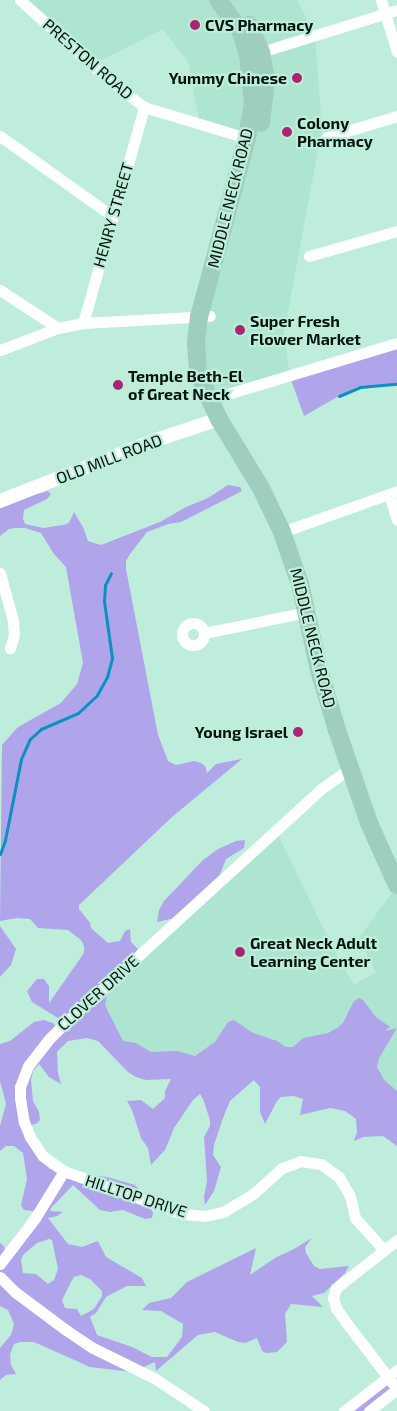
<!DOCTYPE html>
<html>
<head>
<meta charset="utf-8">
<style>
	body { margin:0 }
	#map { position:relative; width:397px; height:1411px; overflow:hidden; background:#beeddc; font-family:"Exo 2",sans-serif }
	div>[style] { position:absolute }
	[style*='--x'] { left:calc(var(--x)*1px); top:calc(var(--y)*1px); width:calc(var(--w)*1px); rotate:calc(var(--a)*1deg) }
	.built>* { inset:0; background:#ade5d0 }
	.green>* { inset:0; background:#b0a5ea }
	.stream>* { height:3px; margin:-1.5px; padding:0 1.5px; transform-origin:1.5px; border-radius:1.5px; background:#0991c0 }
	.minor>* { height:11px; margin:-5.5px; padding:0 5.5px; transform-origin:5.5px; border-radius:5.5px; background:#fff }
	.minor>.ring { margin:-5.5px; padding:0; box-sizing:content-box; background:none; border:11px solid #fff; border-radius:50% }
	.tertiary>* { height:14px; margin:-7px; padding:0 7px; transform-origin:7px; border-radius:7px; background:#fff }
	.primary>* { height:18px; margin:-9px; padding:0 9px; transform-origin:9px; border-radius:9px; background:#9dcebf }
	.dots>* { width:14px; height:14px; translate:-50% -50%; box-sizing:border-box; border:2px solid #beeddc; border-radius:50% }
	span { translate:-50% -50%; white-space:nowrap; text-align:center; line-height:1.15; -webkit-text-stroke:4.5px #beeddc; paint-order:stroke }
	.poi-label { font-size:16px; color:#04140f; font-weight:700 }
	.left { translate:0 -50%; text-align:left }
	.right { translate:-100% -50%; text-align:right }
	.street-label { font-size:16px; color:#04140f }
</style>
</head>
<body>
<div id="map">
	<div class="built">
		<i style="clip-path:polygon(29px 0,297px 0,315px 35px,322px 129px,284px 333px,290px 377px,211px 400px,196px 343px,246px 138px,200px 125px,188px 62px,163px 29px,98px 62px)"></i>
		<i style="clip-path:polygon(276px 831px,333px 948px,354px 985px,376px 972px,358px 939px,397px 886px,397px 1097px,179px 1071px,74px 1017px)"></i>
	</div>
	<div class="green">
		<i style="clip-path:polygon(397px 344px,397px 384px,360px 387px,339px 396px,304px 416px,290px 377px)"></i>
		<i style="clip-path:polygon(evenodd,228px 485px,240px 487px,242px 491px,181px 522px,168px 524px,147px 532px,130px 554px,126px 561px,126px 569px,158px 735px,168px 761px,176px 765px,194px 761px,201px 763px,205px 766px,207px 773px,216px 764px,242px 759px,172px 817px,79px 905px,79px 909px,90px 923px,91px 928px,108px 943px,120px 941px,125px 931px,130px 929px,131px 942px,138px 949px,107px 995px,105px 1005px,123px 1041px,136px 1043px,151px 1052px,177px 1051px,195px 1056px,215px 1042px,228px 1022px,234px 1020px,253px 1033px,277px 1041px,286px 1047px,293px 1047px,303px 1038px,328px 1033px,337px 1028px,343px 1023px,354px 1001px,359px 998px,363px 1000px,376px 1017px,390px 1027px,385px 1031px,397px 1028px,379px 1058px,377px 1067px,384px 1080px,397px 1091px,397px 1146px,383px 1136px,363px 1137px,354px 1141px,357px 1132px,356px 1119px,345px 1111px,330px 1108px,300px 1115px,303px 1099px,294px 1096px,281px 1097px,277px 1101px,265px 1124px,260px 1112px,260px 1087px,254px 1080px,230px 1101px,223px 1118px,214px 1145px,213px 1155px,221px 1167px,214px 1191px,205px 1205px,204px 1197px,207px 1181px,204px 1137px,210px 1126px,210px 1120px,203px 1099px,200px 1094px,193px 1100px,174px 1128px,165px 1150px,151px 1165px,148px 1148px,141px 1138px,132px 1110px,127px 1101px,141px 1100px,153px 1109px,165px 1098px,165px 1091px,171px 1079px,146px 1080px,136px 1077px,128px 1072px,98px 1041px,87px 1038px,68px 1041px,57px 1052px,58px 1073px,61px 1084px,49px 1077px,39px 1064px,33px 1071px,31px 1080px,33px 1101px,39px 1112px,40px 1120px,36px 1124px,30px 1125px,40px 1160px,50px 1169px,107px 1177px,135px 1185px,143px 1194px,153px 1213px,152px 1218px,145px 1219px,123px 1210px,110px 1212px,100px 1210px,73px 1185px,51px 1208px,50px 1211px,63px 1212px,57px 1216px,48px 1218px,68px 1244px,82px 1247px,98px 1241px,106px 1257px,142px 1278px,146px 1286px,127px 1286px,106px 1297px,96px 1313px,90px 1317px,97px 1335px,132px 1347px,152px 1357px,167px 1357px,182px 1337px,183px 1324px,161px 1311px,142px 1310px,149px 1303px,171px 1298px,187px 1282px,256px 1248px,250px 1275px,275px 1258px,294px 1249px,312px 1238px,305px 1247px,306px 1253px,314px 1266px,320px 1269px,349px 1266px,345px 1273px,324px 1293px,312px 1296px,323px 1307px,291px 1304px,285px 1314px,287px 1342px,277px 1352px,266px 1353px,262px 1351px,257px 1338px,245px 1343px,238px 1342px,215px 1332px,198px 1335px,156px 1371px,155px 1362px,132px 1372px,90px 1367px,34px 1342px,20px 1342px,14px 1344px,10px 1354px,11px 1365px,16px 1374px,6px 1375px,0 1380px,0 1348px,11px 1335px,14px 1324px,8px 1310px,0 1306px,0 1243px,4px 1246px,5px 1252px,42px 1217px,33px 1211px,24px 1210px,21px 1205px,27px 1179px,23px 1153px,14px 1146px,6px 1146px,0 1151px,0 1126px,6px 1104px,0 1081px,0 1044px,10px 1041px,34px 1022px,44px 1020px,53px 1023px,61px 1033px,69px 1031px,71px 1022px,58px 1018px,32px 1002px,27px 991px,37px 979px,44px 979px,49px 986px,49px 1003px,84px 953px,84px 946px,81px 940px,68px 930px,38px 928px,30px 919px,17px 918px,0 921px,2px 745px,18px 727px,61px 703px,77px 684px,83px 663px,66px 567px,54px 554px,41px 533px,25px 528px,15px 528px,9px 529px,0 536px,0 504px,48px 491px,51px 494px,47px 499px,24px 510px,23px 519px,25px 524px,43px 528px,63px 525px,69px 523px,74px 512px,83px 527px,88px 541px,101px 545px,160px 522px,186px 507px,208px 498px,228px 485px,49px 1239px,52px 1240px,58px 1269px,54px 1280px,48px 1284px,36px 1274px,23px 1273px,21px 1260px,23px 1255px,37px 1243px,49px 1239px,228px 485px,81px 1275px,90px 1279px,102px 1291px,102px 1296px,94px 1309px,81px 1316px,77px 1309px,65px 1308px,62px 1300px,71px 1282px,74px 1277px,81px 1275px)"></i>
		<i style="clip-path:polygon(245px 840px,244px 848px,226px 859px,219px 877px,175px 918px,157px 922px,159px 910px,164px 901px,203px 860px,218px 849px,236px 841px)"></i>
		<i style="clip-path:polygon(0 926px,16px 949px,11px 965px,0 977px)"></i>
		<i style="clip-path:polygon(397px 1370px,397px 1389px,370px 1411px,344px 1411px)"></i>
	</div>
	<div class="stream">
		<i style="--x:339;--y:396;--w:23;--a:-23"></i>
		<i style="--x:360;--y:387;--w:37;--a:-5"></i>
		<i style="--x:0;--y:854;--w:15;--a:-70"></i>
		<i style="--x:5;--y:840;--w:83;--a:-78.8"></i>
		<i style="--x:21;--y:759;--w:22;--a:-66"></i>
		<i style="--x:30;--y:739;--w:15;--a:-42"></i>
		<i style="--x:41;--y:729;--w:40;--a:-23.4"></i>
		<i style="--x:78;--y:713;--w:26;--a:-43"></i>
		<i style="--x:97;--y:695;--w:21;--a:-61"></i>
		<i style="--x:107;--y:677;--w:20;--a:-75"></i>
		<i style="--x:112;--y:658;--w:58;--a:-98"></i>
		<i style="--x:104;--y:601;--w:16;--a:-86"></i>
		<i style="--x:105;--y:585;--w:13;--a:-63"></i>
	</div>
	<div class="minor">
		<i style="--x:20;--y:0;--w:112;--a:42.1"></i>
		<i style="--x:103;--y:75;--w:52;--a:38"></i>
		<i style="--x:144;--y:107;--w:108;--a:16.8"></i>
		<i style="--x:381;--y:0;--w:54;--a:72.9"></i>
		<i style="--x:261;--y:52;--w:142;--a:-17.2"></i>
		<i style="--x:0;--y:136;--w:138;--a:35.5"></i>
		<i style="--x:327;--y:137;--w:73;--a:-16.7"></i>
		<i style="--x:309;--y:256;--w:91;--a:-15.9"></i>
		<i style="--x:0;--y:290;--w:69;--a:33.2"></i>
		<i style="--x:58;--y:328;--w:25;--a:-11"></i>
		<i style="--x:83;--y:323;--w:127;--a:-3.2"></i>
		<i style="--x:83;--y:323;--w:224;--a:-74.2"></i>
		<i style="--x:0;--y:350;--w:62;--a:-20.8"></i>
		<i style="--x:211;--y:399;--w:194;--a:-16.8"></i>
		<i style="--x:389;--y:494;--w:27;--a:73"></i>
		<i style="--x:282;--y:532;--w:122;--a:-19.6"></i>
		<i style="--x:0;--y:573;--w:50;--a:74.8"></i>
		<i style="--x:13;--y:621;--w:14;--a:86"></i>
		<i style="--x:14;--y:635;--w:14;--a:107"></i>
		<i class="ring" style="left:182px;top:623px;width:11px;height:11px"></i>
		<i style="--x:204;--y:633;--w:105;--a:-11.5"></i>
		<i style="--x:350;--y:768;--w:37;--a:144"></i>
		<i style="--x:320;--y:790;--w:347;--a:137.6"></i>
		<i style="--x:64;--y:1024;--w:21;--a:135"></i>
		<i style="--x:49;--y:1039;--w:34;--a:128"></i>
		<i style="--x:28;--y:1066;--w:22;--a:111"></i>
		<i style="--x:20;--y:1087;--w:11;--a:90"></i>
		<i style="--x:20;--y:1098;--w:24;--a:81"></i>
		<i style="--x:24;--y:1122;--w:16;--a:68"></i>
		<i style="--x:30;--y:1137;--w:23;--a:56"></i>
		<i style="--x:43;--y:1156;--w:26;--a:36"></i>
		<i style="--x:64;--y:1171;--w:127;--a:19.9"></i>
		<i style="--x:183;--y:1214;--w:21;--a:5"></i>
		<i style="--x:204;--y:1216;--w:19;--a:-12"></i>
		<i style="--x:223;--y:1212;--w:35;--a:-31"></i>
		<i style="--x:253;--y:1194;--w:39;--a:-42"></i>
		<i style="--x:282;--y:1168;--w:20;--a:-20"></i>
		<i style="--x:301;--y:1161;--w:20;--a:9"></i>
		<i style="--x:321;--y:1164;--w:22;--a:36"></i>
		<i style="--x:339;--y:1177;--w:22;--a:60"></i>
		<i style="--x:350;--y:1196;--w:23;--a:77"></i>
		<i style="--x:355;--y:1218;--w:43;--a:47.8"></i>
		<i style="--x:397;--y:1240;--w:78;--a:141.8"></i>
		<i style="--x:336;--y:1288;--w:10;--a:107"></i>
		<i style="--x:333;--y:1298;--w:10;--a:73"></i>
		<i style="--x:336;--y:1308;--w:16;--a:55"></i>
		<i style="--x:345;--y:1321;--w:86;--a:52.6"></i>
		<i style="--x:0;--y:1264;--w:58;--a:-52.7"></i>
		<i style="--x:35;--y:1218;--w:55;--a:-58.3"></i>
		<i style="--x:0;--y:1277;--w:21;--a:45"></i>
		<i style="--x:15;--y:1292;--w:64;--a:36.7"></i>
		<i style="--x:66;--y:1330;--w:32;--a:34"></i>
		<i style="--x:93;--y:1348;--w:68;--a:26.2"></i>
		<i style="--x:154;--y:1378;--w:60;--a:33.4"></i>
		<i style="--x:344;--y:1411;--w:67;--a:-37.7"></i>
		<i style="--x:369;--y:1411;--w:36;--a:-38"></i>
	</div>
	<div class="tertiary">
		<i style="--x:0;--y:501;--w:168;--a:-21.4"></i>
		<i style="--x:156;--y:440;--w:66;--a:-18.4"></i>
	</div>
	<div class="primary">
		<i style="--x:218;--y:0;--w:39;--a:54"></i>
		<i style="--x:241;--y:32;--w:24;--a:73"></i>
		<i style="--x:248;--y:55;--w:48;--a:84.1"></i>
		<i style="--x:253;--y:103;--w:36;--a:100"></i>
		<i style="--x:247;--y:138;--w:185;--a:105"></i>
		<i style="--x:199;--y:317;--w:26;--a:97"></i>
		<i style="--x:196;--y:343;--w:31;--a:86"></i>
		<i style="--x:198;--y:374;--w:50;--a:65"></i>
		<i style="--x:219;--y:419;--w:81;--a:58.7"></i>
		<i style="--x:261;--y:488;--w:49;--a:64.5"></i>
		<i style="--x:282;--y:532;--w:55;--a:70.9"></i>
		<i style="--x:300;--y:584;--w:88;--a:77.5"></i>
		<i style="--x:319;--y:670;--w:63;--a:73.3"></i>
		<i style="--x:337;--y:730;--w:98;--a:71"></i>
		<i style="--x:369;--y:823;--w:68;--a:65.7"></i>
		<i style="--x:249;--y:25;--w:30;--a:66"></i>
		<i style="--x:261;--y:52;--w:27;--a:80"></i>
		<i style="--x:266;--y:79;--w:44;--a:96.5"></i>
	</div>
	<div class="dots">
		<i style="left:195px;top:25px;background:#a92570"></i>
		<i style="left:297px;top:78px;background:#a92570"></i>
		<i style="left:287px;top:132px;background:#a92570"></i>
		<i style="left:240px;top:330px;background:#a92570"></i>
		<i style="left:118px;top:385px;background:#a92570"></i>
		<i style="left:298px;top:732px;background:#a92570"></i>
		<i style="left:240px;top:952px;background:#a92570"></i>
	</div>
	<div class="poi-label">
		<span class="left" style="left:205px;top:25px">CVS Pharmacy</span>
		<span class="right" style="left:287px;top:78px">Yummy Chinese</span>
		<span class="left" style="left:297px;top:132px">Colony<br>Pharmacy</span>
		<span class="left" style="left:250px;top:330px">Super Fresh<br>Flower Market</span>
		<span class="left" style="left:128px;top:385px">Temple Beth-El<br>of Great Neck</span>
		<span class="right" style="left:288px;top:732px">Young Israel</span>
		<span class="left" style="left:250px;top:952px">Great Neck Adult<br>Learning Center</span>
	</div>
	<div class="street-label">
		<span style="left:88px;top:59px;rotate:41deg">PRESTON ROAD</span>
		<span style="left:230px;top:198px;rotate:-76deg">MIDDLE NECK ROAD</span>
		<span style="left:113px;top:215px;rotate:-74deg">HENRY STREET</span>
		<span style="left:109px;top:459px;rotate:-21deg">OLD MILL ROAD</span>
		<span style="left:313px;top:638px;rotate:76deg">MIDDLE NECK ROAD</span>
		<span style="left:98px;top:993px;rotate:-42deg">CLOVER DRIVE</span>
		<span style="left:136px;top:1196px;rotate:18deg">HILLTOP DRIVE</span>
	</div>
</div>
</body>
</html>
